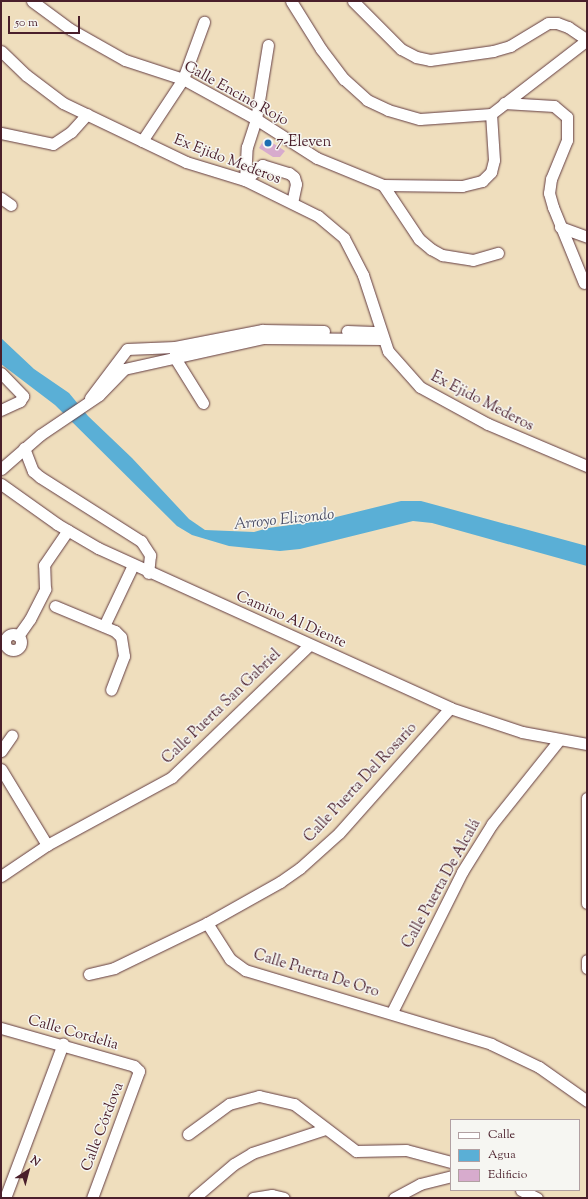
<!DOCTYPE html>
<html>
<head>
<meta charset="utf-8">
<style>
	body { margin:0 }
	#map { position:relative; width:588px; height:1199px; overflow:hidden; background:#efdebd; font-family:"Sorts Mill Goudy",serif }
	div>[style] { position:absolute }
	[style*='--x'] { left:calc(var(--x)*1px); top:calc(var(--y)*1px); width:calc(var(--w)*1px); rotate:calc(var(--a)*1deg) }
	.water>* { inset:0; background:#5aafd6 }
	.building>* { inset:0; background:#d7abcd }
	.roads { filter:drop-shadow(0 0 1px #633c41) drop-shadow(0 0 1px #633c41) }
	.minor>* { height:11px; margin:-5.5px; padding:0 5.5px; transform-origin:5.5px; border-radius:5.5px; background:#fff }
	.minor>.ring { margin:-5.5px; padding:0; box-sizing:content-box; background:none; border:11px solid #fff; border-radius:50% }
	.dots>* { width:11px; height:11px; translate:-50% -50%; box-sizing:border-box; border:2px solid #f6f6f2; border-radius:50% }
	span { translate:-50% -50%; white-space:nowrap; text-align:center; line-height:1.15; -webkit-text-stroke:3px #f6f6f2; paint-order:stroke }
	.street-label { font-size:15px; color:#4a1f2b }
	.poi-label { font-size:15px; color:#4a1f2b }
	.left { translate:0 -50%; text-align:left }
	.water-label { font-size:16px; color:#505167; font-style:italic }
	.frame { position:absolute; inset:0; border:2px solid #4a1f2b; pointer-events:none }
	.legend { position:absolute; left:450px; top:1119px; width:130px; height:72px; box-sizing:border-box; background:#f6f6f2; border:1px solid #b1a0a2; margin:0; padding:5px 7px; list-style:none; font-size:12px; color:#4a1f2b }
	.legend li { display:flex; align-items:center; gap:8px; height:20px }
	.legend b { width:20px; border:1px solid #b1a0a2 }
	.north { position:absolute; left:8px; top:1151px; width:40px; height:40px; -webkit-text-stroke:3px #f6f6f2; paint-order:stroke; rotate:36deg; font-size:11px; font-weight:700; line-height:16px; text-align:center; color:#4a1f2b }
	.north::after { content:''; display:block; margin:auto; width:14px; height:18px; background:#4a1f2b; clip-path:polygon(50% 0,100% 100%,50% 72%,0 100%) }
	.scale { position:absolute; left:8px; top:16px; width:72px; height:18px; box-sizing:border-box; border:2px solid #4a1f2b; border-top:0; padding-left:5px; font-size:12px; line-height:14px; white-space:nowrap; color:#4a1f2b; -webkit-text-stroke:3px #f6f6f2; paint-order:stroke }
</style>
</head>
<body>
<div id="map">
	<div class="water">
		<i style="clip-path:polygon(1px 338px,34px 369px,69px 393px,88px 416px,132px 458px,189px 519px,205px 530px,254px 532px,268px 528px,320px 521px,401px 501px,421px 501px,587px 546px,587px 566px,432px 523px,413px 521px,300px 549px,280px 551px,229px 546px,192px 535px,177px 526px,55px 405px,1px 364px)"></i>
	</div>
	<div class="building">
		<i style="clip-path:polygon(265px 138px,285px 151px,280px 157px,273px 157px,259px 148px)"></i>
	</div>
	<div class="roads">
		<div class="minor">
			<i style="--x:32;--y:1;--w:47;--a:36.4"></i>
			<i style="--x:70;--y:29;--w:63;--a:29.4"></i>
			<i style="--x:125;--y:60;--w:61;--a:18.1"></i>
			<i style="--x:183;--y:79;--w:83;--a:28.7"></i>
			<i style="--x:256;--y:119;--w:72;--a:32.6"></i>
			<i style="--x:317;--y:158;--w:71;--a:22.2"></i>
			<i style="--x:383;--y:185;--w:79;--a:0.7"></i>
			<i style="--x:462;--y:186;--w:21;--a:-14"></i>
			<i style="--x:482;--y:181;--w:13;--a:-45"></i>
			<i style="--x:491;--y:172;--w:12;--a:-76"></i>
			<i style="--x:494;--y:160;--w:46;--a:-93.7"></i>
			<i style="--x:291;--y:1;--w:57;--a:58"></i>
			<i style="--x:321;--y:49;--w:38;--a:53"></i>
			<i style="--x:344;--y:79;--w:31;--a:42"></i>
			<i style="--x:367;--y:100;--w:23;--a:25"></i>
			<i style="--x:388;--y:110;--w:33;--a:16"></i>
			<i style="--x:420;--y:119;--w:71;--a:-4"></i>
			<i style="--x:491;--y:114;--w:121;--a:-37.6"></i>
			<i style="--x:353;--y:1;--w:68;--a:45"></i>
			<i style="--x:401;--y:49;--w:17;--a:28"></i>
			<i style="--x:416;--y:57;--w:14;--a:12"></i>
			<i style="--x:430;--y:60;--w:64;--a:-8.1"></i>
			<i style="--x:493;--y:51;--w:18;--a:-16"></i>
			<i style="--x:510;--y:46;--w:44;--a:-31.2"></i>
			<i style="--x:548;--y:23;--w:9;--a:0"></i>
			<i style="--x:557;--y:23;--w:12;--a:20"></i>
			<i style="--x:568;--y:27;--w:23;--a:34"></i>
			<i style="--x:1;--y:51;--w:35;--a:44"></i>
			<i style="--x:26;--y:75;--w:46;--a:37.1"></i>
			<i style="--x:63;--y:103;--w:136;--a:25.6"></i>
			<i style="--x:186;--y:162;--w:62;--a:17"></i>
			<i style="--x:245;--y:180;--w:81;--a:26.3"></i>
			<i style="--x:318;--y:216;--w:34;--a:40"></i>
			<i style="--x:344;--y:238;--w:42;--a:62.8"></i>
			<i style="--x:363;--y:275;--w:80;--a:71.8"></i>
			<i style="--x:388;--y:351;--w:48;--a:48.4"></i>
			<i style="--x:420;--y:387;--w:77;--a:28.6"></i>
			<i style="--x:488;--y:424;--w:108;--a:23"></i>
			<i style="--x:504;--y:103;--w:50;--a:3.4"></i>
			<i style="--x:554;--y:106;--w:17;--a:40"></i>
			<i style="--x:567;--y:117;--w:23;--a:90"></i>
			<i style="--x:567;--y:140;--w:42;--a:112.3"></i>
			<i style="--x:551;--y:179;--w:14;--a:98"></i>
			<i style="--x:549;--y:193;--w:15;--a:74"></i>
			<i style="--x:553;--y:207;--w:82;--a:67.8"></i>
			<i style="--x:1;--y:133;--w:53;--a:11.9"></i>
			<i style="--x:53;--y:144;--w:22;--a:-34"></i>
			<i style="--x:71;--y:132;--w:24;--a:-48"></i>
			<i style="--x:142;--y:141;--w:74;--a:-56.5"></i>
			<i style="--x:183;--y:79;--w:61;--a:-69.8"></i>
			<i style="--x:245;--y:180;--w:33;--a:-87"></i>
			<i style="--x:247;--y:147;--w:29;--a:-72"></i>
			<i style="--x:256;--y:119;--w:75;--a:-80.8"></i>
			<i style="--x:245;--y:180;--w:23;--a:-41"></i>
			<i style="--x:262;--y:165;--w:28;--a:17"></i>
			<i style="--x:289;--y:173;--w:6;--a:39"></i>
			<i style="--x:294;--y:177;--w:7;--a:74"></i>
			<i style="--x:296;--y:184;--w:19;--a:102"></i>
			<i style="--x:383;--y:185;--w:65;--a:56.3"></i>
			<i style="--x:419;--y:239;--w:16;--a:40"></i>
			<i style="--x:431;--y:249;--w:13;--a:29"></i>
			<i style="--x:442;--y:255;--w:31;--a:9"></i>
			<i style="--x:473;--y:260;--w:26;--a:-16"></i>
			<i style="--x:1;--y:198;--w:12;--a:35"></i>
			<i style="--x:560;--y:227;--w:29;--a:20"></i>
			<i style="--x:347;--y:331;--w:33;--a:2"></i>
			<i style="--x:175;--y:351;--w:7;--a:90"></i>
			<i style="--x:175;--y:358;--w:53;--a:58.1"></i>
			<i style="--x:1;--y:373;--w:32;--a:46"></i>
			<i style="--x:23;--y:396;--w:6;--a:121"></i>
			<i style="--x:20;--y:401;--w:21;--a:155"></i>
			<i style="--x:90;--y:398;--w:61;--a:-52.9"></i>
			<i style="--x:127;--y:349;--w:48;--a:-2.4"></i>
			<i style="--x:175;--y:347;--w:89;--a:-11.1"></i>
			<i style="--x:262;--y:330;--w:62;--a:0.9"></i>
			<i style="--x:24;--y:448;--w:25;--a:69"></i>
			<i style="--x:33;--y:471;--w:9;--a:41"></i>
			<i style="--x:40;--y:477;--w:120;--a:32.4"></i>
			<i style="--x:141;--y:541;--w:17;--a:57"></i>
			<i style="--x:150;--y:555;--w:18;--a:96"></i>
			<i style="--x:1;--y:469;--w:52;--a:-41.1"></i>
			<i style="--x:40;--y:435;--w:71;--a:-34.1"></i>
			<i style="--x:99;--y:395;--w:36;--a:-46"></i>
			<i style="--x:124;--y:369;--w:142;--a:-12.6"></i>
			<i style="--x:263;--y:338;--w:120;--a:0.5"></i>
			<i style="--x:1;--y:484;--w:69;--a:35.5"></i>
			<i style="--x:57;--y:524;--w:48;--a:30.3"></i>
			<i style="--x:98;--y:548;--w:387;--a:24.4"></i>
			<i style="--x:450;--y:708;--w:76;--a:18.4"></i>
			<i style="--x:522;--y:732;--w:66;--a:10.5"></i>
			<i style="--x:55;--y:606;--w:65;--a:22.6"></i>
			<i style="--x:115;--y:631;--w:8;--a:45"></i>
			<i style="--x:121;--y:637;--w:19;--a:81"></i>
			<i style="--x:124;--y:656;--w:36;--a:111"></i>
			<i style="--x:104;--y:626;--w:68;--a:-64.6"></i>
			<i class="ring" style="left:5px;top:634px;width:5px;height:5px"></i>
			<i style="--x:18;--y:636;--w:21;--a:-55"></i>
			<i style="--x:30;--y:619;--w:34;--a:-63"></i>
			<i style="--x:45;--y:589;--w:24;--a:-92"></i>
			<i style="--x:44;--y:565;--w:42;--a:-55.6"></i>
			<i style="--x:1;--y:751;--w:19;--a:-55"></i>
			<i style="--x:1;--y:769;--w:89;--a:58.8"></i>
			<i style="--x:587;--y:798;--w:105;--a:90"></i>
			<i style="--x:1;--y:876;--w:55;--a:-34"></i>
			<i style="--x:47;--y:845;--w:142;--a:-28.5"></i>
			<i style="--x:172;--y:777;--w:190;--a:-43.9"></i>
			<i style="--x:207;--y:923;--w:43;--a:57.4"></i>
			<i style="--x:230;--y:959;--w:19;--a:36"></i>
			<i style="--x:245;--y:970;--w:257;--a:16.7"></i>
			<i style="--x:491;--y:1044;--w:53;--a:25.6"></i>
			<i style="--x:539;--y:1067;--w:59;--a:35.3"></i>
			<i style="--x:587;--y:960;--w:8;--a:90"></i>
			<i style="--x:89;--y:974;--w:26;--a:-13"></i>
			<i style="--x:114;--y:968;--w:103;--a:-25.8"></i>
			<i style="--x:207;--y:923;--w:84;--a:-29.3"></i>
			<i style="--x:280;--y:882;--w:24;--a:-35"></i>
			<i style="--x:300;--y:868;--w:52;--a:-41.9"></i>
			<i style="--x:339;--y:833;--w:167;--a:-48.4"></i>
			<i style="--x:392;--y:1012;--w:157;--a:-63.4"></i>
			<i style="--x:462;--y:872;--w:57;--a:-58"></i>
			<i style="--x:492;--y:824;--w:107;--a:-51.4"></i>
			<i style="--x:1;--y:1028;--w:138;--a:15.9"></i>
			<i style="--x:134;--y:1066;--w:7;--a:45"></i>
			<i style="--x:139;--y:1071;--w:135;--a:110.3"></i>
			<i style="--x:188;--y:1134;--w:51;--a:-36.2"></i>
			<i style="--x:229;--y:1104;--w:31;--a:-15"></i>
			<i style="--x:259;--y:1096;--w:36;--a:13"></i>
			<i style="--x:294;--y:1104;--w:78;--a:37.2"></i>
			<i style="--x:356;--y:1151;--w:50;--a:-1.1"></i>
			<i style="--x:406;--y:1150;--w:47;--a:14.9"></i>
			<i style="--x:521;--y:1190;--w:18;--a:27"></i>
			<i style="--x:5;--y:1198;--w:165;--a:-69.4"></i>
			<i style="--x:194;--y:1198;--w:52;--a:-40.4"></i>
			<i style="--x:234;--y:1164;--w:21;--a:-31"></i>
			<i style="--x:252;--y:1153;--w:77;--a:-18.2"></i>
			<i style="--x:253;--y:1198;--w:19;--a:-9"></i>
			<i style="--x:272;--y:1195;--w:12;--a:14"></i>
			<i style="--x:394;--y:1198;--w:30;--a:-28"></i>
			<i style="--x:420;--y:1184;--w:32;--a:-14"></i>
		</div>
	</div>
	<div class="dots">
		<i style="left:268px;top:143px;background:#1f6fb2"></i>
	</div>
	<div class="street-label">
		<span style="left:236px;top:94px;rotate:29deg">Calle Encino Rojo</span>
		<span style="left:227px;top:160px;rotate:21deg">Ex Ejido Mederos</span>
		<span style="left:482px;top:402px;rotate:27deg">Ex Ejido Mederos</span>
		<span style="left:291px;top:620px;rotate:24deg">Camino Al Diente</span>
		<span style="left:222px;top:707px;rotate:-44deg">Calle Puerta San Gabriel</span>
		<span style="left:361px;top:783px;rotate:-47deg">Calle Puerta Del Rosario</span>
		<span style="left:442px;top:884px;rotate:-61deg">Calle Puerta De Alcalá</span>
		<span style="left:316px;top:974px;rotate:17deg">Calle Puerta De Oro</span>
		<span style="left:73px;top:1033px;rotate:16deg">Calle Cordelia</span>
		<span style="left:103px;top:1127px;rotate:-69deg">Calle Córdova</span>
	</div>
	<div class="poi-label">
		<span class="left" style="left:276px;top:143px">7-Eleven</span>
	</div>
	<div class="water-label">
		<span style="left:284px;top:521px;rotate:-6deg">Arroyo Elizondo</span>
	</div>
	<div class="frame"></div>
	<ul class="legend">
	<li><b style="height:5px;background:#fff"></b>Calle</li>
	<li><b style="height:11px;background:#5aafd6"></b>Agua</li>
	<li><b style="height:11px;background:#d7abcd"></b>Edificio</li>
	</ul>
	<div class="north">N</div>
	<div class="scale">50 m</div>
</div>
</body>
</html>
